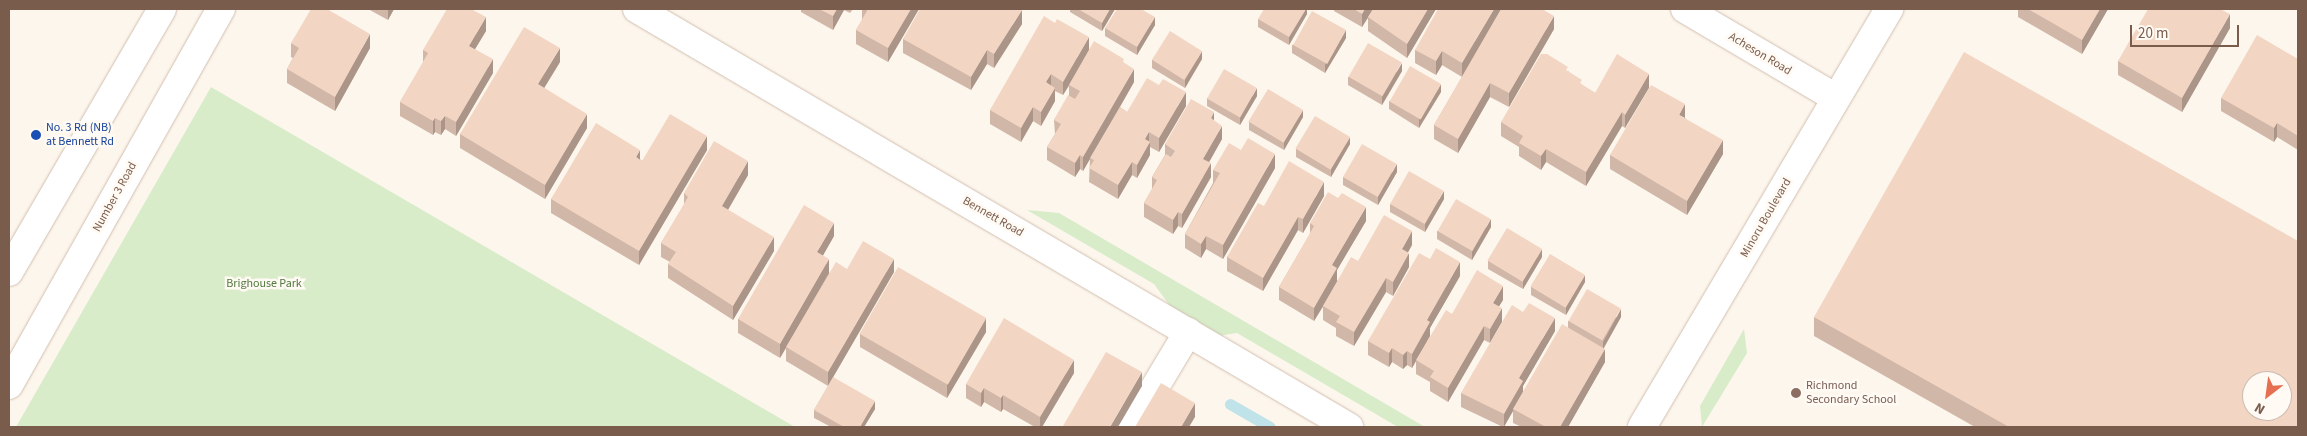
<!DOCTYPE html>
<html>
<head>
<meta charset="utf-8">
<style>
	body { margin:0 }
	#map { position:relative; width:2307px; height:436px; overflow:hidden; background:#fdf6ec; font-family:"Source Sans 3",sans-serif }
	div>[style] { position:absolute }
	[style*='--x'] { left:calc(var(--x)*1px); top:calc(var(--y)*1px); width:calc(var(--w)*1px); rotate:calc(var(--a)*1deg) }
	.green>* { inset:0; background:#d8ecc9 }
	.stream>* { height:11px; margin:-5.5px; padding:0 5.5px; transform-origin:5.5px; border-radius:5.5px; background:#bfe3e8 }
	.roads { filter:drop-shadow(0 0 1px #d1beb0) drop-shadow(0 0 1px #d1beb0) }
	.street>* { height:28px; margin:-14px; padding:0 14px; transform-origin:14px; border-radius:14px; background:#fff }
	.secondary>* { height:28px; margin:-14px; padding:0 14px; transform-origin:14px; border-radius:14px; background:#fff }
	.wall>* { inset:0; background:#d1b7a8 }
	.shaded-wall>* { inset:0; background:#aa9588 }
	.building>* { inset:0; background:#f3d5c3; transform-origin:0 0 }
	.dots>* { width:14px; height:14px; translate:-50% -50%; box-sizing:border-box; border:2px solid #fffaf3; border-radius:50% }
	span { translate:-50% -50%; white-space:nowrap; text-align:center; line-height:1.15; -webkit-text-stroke:5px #fffaf3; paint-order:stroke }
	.street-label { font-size:12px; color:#7a5c4d }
	.transit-label { font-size:12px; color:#164399 }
	.left { translate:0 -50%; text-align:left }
	.park-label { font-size:12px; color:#537a41 }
	.education-label { font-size:12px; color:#785e54 }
	.frame { position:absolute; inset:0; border:10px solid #7a5c4d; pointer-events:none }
	.north { position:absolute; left:2242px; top:371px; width:50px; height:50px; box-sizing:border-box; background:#fffaf3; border:1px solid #cabbb1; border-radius:50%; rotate:210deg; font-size:14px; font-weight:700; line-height:20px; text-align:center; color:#7a5c4d }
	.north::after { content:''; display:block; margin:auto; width:18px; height:22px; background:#e76f51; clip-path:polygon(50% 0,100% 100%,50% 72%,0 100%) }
	.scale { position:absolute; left:2130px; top:25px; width:109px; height:22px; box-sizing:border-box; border:2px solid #7a5c4d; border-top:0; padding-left:6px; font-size:15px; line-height:18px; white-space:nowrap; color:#7a5c4d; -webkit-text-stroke:4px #fffaf3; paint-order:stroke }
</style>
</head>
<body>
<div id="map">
	<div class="green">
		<i style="clip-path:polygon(211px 87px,795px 427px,16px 427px)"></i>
		<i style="clip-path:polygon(1027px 210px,1059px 213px,1425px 427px,1398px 427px,1237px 333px,1218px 336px,1173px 310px,1154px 284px)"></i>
		<i style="clip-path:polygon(1744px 329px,1747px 353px,1702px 427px,1700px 406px)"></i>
	</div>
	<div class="stream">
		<i style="--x:1230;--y:404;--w:46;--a:29.9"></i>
	</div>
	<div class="roads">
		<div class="street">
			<i style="--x:637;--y:9;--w:826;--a:30.42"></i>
			<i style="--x:1685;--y:9;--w:175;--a:30.5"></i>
			<i style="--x:1131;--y:427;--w:111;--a:-59"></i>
		</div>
		<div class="secondary">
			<i style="--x:9;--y:272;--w:304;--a:-59.8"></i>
			<i style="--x:9;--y:385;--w:432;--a:-60.6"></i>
			<i style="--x:1642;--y:427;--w:486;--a:-59.4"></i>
		</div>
	</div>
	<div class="wall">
		<i style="clip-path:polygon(368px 9px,394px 9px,388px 20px)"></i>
		<i style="clip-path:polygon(801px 9px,853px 9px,850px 13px,844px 10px,833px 30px,801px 12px)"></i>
		<i style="clip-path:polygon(862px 9px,919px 9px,888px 62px,856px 44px,856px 30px,862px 20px)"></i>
		<i style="clip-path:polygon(1070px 9px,1115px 9px,1102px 31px,1070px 12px)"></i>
		<i style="clip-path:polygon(1307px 9px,1307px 14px,1289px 45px,1258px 27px,1258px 19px)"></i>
		<i style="clip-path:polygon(1334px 9px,1436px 9px,1407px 58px,1368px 31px,1368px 18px,1362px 27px,1334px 11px)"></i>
		<i style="clip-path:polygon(2018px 9px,2108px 9px,2082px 54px,2018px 17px)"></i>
		<i style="clip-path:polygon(1022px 24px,994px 68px,987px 64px,971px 90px,903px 53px,903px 39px)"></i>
		<i style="clip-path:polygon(1155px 25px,1137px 55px,1105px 36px,1105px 28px)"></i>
		<i style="clip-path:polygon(2230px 28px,2182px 112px,2118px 75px,2118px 61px)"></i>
		<i style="clip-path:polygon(1554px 29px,1509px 107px,1490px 97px,1458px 153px,1434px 139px,1434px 125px,1462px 77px,1442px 65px,1436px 75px,1415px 63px,1415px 50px)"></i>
		<i style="clip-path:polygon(486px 31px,475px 49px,493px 73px,456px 136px,445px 129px,441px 135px,435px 132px,433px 135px,400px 116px,400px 102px,423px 63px,423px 50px)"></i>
		<i style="clip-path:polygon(1346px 38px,1325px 73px,1292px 53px,1292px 45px)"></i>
		<i style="clip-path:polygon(291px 43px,370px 48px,335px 111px,287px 83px,287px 69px,293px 58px,291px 57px)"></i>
		<i style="clip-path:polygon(1089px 50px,1124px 63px,1134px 82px,1120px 107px,1127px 112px,1186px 106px,1159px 152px,1150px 147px,1150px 155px,1137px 178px,1132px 175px,1118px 199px,1089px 182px,1090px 159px,1083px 171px,1080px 169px,1075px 177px,1047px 160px,1047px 147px,1055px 134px,1054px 120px,1069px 95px,1069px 86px,1063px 95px,1055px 91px,1055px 101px,1041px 126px,1033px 121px,1021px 142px,990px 124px,990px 110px)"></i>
		<i style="clip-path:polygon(1202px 59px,1185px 88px,1152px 68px,1152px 60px)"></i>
		<i style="clip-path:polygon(2298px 59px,2298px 150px,2277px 137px,2274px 142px,2221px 111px,2221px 98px)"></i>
		<i style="clip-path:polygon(560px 62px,544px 88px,587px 128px,545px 199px,460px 148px,460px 134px)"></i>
		<i style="clip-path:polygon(1402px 71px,1382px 105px,1348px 85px,1348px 77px)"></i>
		<i style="clip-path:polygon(1568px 71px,1582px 85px,1595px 93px,1649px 74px,1625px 128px,1622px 126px,1586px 186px,1546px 162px,1541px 170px,1519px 156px,1519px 147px,1501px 136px,1501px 122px)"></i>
		<i style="clip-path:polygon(1441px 92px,1419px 128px,1389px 109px,1389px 101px)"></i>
		<i style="clip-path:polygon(1257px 96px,1240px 125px,1207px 106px,1207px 98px)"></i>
		<i style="clip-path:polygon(1303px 117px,1284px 150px,1249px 130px,1249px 122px)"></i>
		<i style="clip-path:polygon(1685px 118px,1723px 154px,1687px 215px,1610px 169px,1610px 155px)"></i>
		<i style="clip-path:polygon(1214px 121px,1222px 139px,1209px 162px,1211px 177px,1182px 228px,1178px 226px,1173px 234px,1144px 217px,1144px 203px,1152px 189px,1152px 177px,1165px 155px,1165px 144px)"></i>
		<i style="clip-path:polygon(1350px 144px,1331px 177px,1296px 157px,1296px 149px)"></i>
		<i style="clip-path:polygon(707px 150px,639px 265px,551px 213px,551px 199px,640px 159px,642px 161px)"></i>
		<i style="clip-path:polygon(1275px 168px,1223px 259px,1206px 249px,1201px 258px,1185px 248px,1185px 234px,1213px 183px,1213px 170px)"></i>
		<i style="clip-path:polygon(1397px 172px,1378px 205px,1343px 185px,1343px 177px)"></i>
		<i style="clip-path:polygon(748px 175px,728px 210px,774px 251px,733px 320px,668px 278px,668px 264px,670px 262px,661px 257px,661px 243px,684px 205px,684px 193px)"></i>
		<i style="clip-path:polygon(1324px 196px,1303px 233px,1298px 230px,1263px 291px,1227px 271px,1227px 257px,1264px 206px)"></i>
		<i style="clip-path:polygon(1444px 199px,1425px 232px,1390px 212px,1390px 204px)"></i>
		<i style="clip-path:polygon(1366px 221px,1337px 270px,1337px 281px,1358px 261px,1412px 245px,1408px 252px,1409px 267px,1393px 296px,1386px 292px,1354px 346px,1336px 336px,1336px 328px,1323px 320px,1323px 307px,1314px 321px,1279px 300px,1279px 287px,1310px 234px,1310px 223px)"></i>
		<i style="clip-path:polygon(1491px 227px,1472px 260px,1437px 239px,1437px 231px)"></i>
		<i style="clip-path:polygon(834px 236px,823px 255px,829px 273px,847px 269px,894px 272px,833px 377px,875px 409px,864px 427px,831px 427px,814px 418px,814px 410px,828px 386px,786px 361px,786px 348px,780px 358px,738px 333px,738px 319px)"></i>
		<i style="clip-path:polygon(1542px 257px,1523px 289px,1488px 269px,1488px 261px)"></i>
		<i style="clip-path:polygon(1460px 276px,1430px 328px,1430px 336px,1412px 368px,1407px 365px,1403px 369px,1392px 362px,1389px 367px,1368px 355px,1368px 341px)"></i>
		<i style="clip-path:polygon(1585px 282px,1566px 315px,1531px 295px,1531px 287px)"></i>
		<i style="clip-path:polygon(1503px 300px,1499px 306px,1490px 343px,1484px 340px,1448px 402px,1430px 391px,1430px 382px,1416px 374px,1416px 360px,1452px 314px)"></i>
		<i style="clip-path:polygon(1621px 317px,1604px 348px,1605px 362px,1568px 427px,1522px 427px,1513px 423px,1513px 411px,1503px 427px,1461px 407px,1461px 393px,1555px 331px,1523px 386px,1523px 392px,1568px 328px,1568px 321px)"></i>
		<i style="clip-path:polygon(1814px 317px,2298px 427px,1975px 427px,1814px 336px)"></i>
		<i style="clip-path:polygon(986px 332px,947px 398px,860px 347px,860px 334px)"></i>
		<i style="clip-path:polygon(1074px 373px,1042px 427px,1035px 427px,1003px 409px,1001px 412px,984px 402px,981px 407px,966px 398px,966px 384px)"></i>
	</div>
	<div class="shaded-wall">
		<i style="clip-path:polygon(388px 9px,394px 9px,388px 20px)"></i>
		<i style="clip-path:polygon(837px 9px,844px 9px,844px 10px,833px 30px,833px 16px)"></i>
		<i style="clip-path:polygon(911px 9px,919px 9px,888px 62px,888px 48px)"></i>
		<i style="clip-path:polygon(1110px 9px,1115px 9px,1102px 31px,1102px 23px)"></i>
		<i style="clip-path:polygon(1306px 9px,1307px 9px,1307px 14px,1289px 45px,1289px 37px)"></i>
		<i style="clip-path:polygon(1365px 9px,1373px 9px,1362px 27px,1362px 14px)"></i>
		<i style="clip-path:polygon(1428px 9px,1436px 9px,1407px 58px,1407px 44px)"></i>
		<i style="clip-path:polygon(1494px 9px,1503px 9px,1462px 77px,1462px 63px)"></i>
		<i style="clip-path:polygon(2100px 9px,2108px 9px,2082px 54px,2082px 40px)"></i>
		<i style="clip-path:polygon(1022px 10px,1022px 24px,994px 68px,994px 54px)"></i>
		<i style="clip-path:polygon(2230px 14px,2230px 28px,2182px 112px,2182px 98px)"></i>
		<i style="clip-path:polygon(1554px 16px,1554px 29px,1509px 107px,1509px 93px)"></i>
		<i style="clip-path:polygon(486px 17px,486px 31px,469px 59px,469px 46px)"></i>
		<i style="clip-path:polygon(1155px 17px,1155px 25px,1137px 55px,1137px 47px)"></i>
		<i style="clip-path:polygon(1346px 30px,1346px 38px,1325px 73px,1325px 65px)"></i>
		<i style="clip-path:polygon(370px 34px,370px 48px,335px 111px,335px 97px)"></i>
		<i style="clip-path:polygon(1089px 37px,1089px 51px,1063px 95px,1063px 82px)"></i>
		<i style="clip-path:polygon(560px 48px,560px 62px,538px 98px,538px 84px)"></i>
		<i style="clip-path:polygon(987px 50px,987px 64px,971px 90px,971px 77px)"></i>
		<i style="clip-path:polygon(1202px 51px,1202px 59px,1185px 88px,1185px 80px)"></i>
		<i style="clip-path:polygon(1442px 51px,1442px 65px,1436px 75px,1436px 61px)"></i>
		<i style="clip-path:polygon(493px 59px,493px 73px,456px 136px,456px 122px)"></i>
		<i style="clip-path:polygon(1402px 63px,1402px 71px,1382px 105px,1382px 97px)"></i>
		<i style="clip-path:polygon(1134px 69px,1134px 82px,1083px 171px,1083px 157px)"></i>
		<i style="clip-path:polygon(1051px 74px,1051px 88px,1046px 82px)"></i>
		<i style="clip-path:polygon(1649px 74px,1649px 88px,1625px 128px,1625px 115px)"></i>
		<i style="clip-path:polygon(1490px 83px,1490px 97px,1458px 153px,1458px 139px)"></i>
		<i style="clip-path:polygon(1441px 84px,1441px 92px,1419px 128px,1419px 120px)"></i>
		<i style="clip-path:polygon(1055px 88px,1055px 101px,1041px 126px,1041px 112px)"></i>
		<i style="clip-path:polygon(1257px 88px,1257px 96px,1240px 125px,1240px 118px)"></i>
		<i style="clip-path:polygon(1186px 92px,1186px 106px,1159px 152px,1159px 138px)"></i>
		<i style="clip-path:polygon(1685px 104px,1685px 118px,1679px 115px)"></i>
		<i style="clip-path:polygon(1033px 107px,1033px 121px,1021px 142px,1021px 128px)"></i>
		<i style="clip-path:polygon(1303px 110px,1303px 117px,1284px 150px,1284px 142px)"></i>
		<i style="clip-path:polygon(1214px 112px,1214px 126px,1211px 118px)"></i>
		<i style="clip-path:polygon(1622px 112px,1622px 126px,1586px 186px,1586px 172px)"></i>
		<i style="clip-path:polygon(587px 114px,587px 128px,545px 199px,545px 185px)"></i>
		<i style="clip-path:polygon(445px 116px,445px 129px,441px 135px,441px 121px)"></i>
		<i style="clip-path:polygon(435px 118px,435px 132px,433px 135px,433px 121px)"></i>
		<i style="clip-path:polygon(2277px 123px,2277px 137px,2274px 142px,2274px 128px)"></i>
		<i style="clip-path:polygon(1222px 126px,1222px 139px,1203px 173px,1203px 159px)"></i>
		<i style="clip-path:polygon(1149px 132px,1149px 144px,1150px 142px,1150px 155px,1137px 178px,1137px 165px,1145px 139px)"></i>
		<i style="clip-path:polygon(707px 136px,707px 150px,639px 265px,639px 251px)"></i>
		<i style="clip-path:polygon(1350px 137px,1350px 144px,1331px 177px,1331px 169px)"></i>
		<i style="clip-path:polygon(1723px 140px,1723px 154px,1687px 215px,1687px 201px)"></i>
		<i style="clip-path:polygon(1546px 149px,1546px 162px,1541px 170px,1541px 156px)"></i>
		<i style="clip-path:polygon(640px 150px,640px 163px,636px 157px)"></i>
		<i style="clip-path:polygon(1275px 154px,1275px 168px,1223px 259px,1223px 245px)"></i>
		<i style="clip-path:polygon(1080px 155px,1080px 169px,1075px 177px,1075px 163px)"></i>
		<i style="clip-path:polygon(748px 161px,748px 175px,722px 220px,722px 206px)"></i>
		<i style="clip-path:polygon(1132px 162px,1132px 175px,1118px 199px,1118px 185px)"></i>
		<i style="clip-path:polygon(1211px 163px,1211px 177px,1182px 228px,1182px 214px)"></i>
		<i style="clip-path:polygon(1397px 164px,1397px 172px,1378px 205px,1378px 197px)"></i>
		<i style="clip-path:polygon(1324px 182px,1324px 196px,1303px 233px,1303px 219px)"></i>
		<i style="clip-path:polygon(1444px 191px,1444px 199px,1425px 232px,1425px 224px)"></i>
		<i style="clip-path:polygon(1366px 207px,1366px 221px,1337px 270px,1337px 282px,1314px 321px,1314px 308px,1332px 265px)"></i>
		<i style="clip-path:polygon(1178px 212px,1178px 226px,1173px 234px,1173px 220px)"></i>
		<i style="clip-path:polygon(1298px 217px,1298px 230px,1263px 291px,1263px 278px)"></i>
		<i style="clip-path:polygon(1491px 219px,1491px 227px,1472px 260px,1472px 252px)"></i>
		<i style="clip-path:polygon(834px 223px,834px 236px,817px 266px,817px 252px)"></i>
		<i style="clip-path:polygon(1412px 231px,1412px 245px,1402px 263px,1402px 249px)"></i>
		<i style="clip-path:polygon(1206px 236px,1206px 249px,1201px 258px,1201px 244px)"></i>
		<i style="clip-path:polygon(774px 237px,774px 251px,733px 320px,733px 306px)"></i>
		<i style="clip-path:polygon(1542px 249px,1542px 257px,1523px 289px,1523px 281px)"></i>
		<i style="clip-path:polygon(1409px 253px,1409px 267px,1393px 296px,1393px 282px)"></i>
		<i style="clip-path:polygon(829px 259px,829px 273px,780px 358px,780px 344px)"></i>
		<i style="clip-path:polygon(894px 259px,894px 272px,828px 386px,828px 372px)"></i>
		<i style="clip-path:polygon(1460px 262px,1460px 276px,1430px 328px,1430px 336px,1412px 368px,1412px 354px,1427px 320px)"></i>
		<i style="clip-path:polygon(1585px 275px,1585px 282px,1566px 315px,1566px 307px)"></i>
		<i style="clip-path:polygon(1386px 278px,1386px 292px,1354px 346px,1354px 332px)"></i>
		<i style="clip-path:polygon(1503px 286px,1503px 300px,1493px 316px,1493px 303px)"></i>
		<i style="clip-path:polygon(1502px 308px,1502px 322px,1490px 343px,1490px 329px)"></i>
		<i style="clip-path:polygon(1621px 309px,1621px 317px,1603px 349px,1603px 342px)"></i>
		<i style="clip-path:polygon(986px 318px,986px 332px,947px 398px,947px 384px)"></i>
		<i style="clip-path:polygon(1555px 318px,1555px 331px,1523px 386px,1523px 394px,1513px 409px,1513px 411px,1504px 427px,1504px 414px,1519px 378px)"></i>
		<i style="clip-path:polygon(1484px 326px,1484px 340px,1448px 402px,1448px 388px)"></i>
		<i style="clip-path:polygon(1392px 348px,1392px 362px,1389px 367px,1389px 353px)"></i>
		<i style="clip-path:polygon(1605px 349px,1605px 362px,1568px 427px,1560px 427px)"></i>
		<i style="clip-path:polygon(1407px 351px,1407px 365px,1403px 369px,1403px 355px)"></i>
		<i style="clip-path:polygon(1074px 360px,1074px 373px,1042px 427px,1040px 427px,1040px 417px)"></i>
		<i style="clip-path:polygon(1142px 372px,1142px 386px,1118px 427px,1110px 427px)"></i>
		<i style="clip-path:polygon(984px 388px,984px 402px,981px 407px,981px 393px)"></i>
		<i style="clip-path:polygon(1003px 395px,1003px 409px,1001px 412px,1001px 398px)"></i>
		<i style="clip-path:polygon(875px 401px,875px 409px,864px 427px,860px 427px)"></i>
		<i style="clip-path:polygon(1195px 403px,1195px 417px,1189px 427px,1181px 427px)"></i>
	</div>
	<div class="building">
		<i style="clip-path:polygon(311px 9px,327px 9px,370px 34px,335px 97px,287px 69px,299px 48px,291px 43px)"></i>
		<i style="clip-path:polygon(447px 9px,471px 9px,486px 17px,469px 46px,493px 59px,456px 122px,445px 116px,441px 121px,435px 118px,433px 121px,400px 102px,428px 53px,423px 50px)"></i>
		<i style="clip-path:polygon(819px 9px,837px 9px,833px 16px)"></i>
		<i style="clip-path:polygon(867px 9px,911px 9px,888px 48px,856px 30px,868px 9px)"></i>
		<i style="clip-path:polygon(920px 9px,1020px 9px,1022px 10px,994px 54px,987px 50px,971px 77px,903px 39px)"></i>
		<i style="clip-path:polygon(1078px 9px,1110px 9px,1102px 23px)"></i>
		<i style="clip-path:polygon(1117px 9px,1141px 9px,1155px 17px,1137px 47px,1105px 28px)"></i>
		<i style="clip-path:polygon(1264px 9px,1306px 9px,1289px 37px,1258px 19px)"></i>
		<i style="clip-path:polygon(1354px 9px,1365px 9px,1362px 14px)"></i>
		<i style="clip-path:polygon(1373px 9px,1428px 9px,1407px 44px,1368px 17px)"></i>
		<i style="clip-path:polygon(1438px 9px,1494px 9px,1462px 63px,1442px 51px,1436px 61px,1415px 50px)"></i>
		<i style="clip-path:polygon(1501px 9px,1542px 9px,1554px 16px,1509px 93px,1490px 83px,1458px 139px,1434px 125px)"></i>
		<i style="clip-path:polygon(2028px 9px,2100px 9px,2082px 40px)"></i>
		<i style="clip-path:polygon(2148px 9px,2220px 9px,2230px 14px,2182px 98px,2118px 61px)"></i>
		<i style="left:1312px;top:11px;width:39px;height:39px;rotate:29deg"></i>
		<i style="clip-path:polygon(1044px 16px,1055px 23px,1057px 19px,1089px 37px,1063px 82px,1051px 74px,1046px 82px,1055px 88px,1041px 112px,1033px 107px,1021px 128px,990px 110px)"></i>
		<i style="clip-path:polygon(524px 27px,560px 48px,538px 84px,587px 114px,545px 185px,460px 134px)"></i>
		<i style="left:1170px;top:31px;width:38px;height:34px;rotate:32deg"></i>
		<i style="clip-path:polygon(2257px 35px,2298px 59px,2298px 136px,2277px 123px,2274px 128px,2221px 98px)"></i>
		<i style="clip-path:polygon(1094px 41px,1124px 59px,1123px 62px,1134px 69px,1083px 157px,1080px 155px,1075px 163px,1047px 147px,1061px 124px,1054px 120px,1068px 95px,1075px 99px,1080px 91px,1069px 85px)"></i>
		<i style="left:1368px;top:43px;width:39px;height:39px;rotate:30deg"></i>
		<i style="clip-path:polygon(evenodd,1964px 52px,2298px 241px,2298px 427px,2009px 427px,1814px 317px,1964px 52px,2252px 381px,2282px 381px,2282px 411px,2252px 411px,2252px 381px)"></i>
		<i style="clip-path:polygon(1541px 54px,1547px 54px,1568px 67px,1566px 70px,1582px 80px,1580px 83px,1595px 93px,1617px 54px,1649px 74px,1625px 115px,1622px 112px,1586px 172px,1546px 149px,1541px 156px,1519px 143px,1523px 136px,1501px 122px)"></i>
		<i style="left:1410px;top:66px;width:36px;height:41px;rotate:30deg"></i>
		<i style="left:1224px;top:69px;width:38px;height:34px;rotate:30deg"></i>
		<i style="clip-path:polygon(1147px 78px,1159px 85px,1163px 79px,1186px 92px,1159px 138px,1149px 132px,1145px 139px,1150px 142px,1137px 165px,1132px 162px,1118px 185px,1089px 168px,1094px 160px,1090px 158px,1120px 107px,1127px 112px)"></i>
		<i style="clip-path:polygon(1651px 85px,1685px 104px,1679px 115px,1723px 140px,1687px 201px,1610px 155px)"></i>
		<i style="left:1268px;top:89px;width:41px;height:38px;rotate:31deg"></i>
		<i style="clip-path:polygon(1191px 99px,1214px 112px,1211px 118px,1222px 126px,1203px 159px,1211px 163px,1182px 214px,1178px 212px,1173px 220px,1144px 203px,1157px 180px,1152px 177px,1166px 154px,1171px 157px,1175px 151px,1165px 144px)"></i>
		<i style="clip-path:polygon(670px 114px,707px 136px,639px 251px,551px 199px,596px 123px,640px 150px,636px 157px,642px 161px)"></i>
		<i style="left:1315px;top:116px;width:41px;height:38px;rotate:31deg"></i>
		<i style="clip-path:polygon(1248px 138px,1275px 154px,1223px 245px,1206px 236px,1201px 244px,1185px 234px,1220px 173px,1213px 170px,1229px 143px,1241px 150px)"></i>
		<i style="clip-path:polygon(714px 141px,748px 161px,722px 206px,774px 237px,733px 306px,668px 264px,676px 252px,661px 243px,688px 197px,684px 193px)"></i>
		<i style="left:1362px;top:144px;width:40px;height:38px;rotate:30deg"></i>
		<i style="clip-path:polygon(1289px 161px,1324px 182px,1303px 219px,1298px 217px,1263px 278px,1227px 257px,1258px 203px,1264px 206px)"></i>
		<i style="left:1409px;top:171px;width:40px;height:38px;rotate:30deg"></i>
		<i style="clip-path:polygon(1328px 192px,1338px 198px,1342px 193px,1366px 207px,1332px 265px,1337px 268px,1314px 308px,1279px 287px,1314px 226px,1310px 223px)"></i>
		<i style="left:1456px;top:199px;width:40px;height:37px;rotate:30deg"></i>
		<i style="clip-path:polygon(804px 205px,834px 223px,817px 252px,829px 259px,780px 344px,738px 319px)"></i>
		<i style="clip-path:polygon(1384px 215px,1412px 231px,1402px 249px,1409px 253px,1393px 282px,1386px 278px,1354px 332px,1336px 322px,1340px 316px,1323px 306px,1351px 257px,1358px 261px)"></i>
		<i style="left:1507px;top:228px;width:41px;height:38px;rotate:31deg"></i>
		<i style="clip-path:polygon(863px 241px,894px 259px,828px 372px,786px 347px,836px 262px,847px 269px)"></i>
		<i style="clip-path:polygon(1436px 248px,1460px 262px,1427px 320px,1430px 322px,1412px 354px,1407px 351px,1403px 355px,1392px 348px,1389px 353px,1368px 341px,1419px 253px,1430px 259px)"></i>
		<i style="left:1550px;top:254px;width:41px;height:38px;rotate:31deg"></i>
		<i style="left:898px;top:267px;width:102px;height:77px;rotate:30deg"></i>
		<i style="clip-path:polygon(1477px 270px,1503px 286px,1493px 303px,1502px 308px,1490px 329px,1484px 326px,1448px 388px,1430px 377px,1434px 371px,1416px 360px,1446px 310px,1452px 314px)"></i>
		<i style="left:1587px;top:289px;width:39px;height:37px;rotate:30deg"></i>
		<i style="clip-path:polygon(1529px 303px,1555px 318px,1519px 378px,1523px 381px,1504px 414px,1461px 393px,1512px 305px,1523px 312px)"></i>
		<i style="clip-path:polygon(1004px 318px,1074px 360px,1040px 417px,1003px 395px,1001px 398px,984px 388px,981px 393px,966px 384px)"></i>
		<i style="clip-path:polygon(1562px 324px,1605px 349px,1560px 427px,1546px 427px,1513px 409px)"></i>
		<i style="clip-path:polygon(1106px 352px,1142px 372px,1110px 427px,1066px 427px,1063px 426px)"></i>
		<i style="clip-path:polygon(833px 377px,875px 401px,860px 427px,844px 427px,814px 410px)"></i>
		<i style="clip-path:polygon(1161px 383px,1195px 403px,1181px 427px,1135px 427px)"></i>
	</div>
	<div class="dots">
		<i style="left:36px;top:135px;background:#1a4fb4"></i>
		<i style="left:1796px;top:393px;background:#8d6e63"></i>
	</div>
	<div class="street-label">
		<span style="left:1760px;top:54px;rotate:31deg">Acheson Road</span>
		<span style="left:115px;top:197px;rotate:-61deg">Number 3 Road</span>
		<span style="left:993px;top:217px;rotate:30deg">Bennett Road</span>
		<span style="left:1766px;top:218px;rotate:-60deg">Minoru Boulevard</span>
	</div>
	<div class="transit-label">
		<span class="left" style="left:46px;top:135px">No. 3 Rd (NB)<br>at Bennett Rd</span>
	</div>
	<div class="park-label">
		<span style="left:264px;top:284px">Brighouse Park</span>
	</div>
	<div class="education-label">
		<span class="left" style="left:1806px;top:393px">Richmond<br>Secondary School</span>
	</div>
	<div class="frame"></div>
	<div class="north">N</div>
	<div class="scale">20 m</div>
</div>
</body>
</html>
